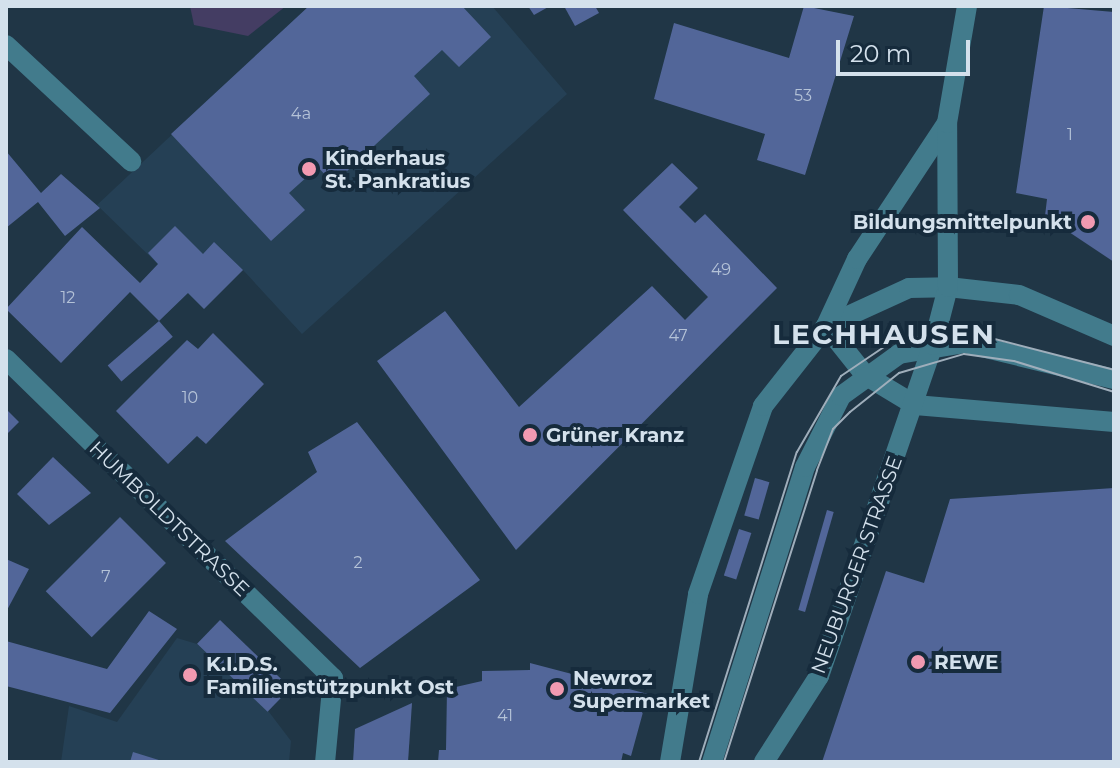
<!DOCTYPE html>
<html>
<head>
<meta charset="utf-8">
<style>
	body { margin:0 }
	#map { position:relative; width:1120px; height:768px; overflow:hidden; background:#203646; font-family:Montserrat,sans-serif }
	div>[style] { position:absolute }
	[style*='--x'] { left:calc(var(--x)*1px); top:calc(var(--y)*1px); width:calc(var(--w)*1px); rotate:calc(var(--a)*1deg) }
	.built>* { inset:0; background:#254055 }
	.green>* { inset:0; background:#443d63 }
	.building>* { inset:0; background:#526699; transform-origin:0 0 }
	.minor>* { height:20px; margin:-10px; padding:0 10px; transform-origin:10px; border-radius:10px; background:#427b8c }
	.tram>* { height:2px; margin:-1px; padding:0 1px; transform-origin:1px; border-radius:1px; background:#9faebb }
	.dots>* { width:22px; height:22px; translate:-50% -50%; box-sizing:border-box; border:4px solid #162b3c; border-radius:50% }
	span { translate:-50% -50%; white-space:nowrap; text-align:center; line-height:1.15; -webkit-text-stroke:8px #162b3c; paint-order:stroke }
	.number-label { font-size:16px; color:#b4c2d7 }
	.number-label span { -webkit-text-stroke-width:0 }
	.poi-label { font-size:20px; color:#d4e1ec; font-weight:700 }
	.left { translate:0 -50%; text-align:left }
	.right { translate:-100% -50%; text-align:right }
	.street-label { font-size:20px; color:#d4e1ec }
	.district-label { font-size:28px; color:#d4e1ec; font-weight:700; letter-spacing:2px }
	.frame { position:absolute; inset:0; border:8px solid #d4e1ec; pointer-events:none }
	.scale { position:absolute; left:836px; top:40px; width:134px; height:36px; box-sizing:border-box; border:4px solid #d4e1ec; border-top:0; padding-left:10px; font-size:24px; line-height:28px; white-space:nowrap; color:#d4e1ec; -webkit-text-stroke:6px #162b3c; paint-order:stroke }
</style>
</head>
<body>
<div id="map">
	<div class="built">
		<i style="clip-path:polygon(309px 6px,492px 6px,567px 94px,302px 334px,243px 270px,204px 309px,97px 205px)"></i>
		<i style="clip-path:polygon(177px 638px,197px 644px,269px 712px,291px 741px,289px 762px,61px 762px,69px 706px,117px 722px)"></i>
	</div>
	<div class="green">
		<i style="clip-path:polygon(190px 6px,286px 6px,248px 36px,194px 25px)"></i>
	</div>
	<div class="building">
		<i style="clip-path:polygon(309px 6px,462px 6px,491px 37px,459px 67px,442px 50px,414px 76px,430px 94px,333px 184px,318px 167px,289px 193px,305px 210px,271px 241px,171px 134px)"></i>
		<i style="clip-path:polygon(528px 6px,550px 6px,534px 15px)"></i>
		<i style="clip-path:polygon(564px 6px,595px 6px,599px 13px,575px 26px)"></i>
		<i style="clip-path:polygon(804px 6px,854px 16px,805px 175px,757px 160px,765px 134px,654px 99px,674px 23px,789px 58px)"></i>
		<i style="clip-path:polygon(1044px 6px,1114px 12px,1114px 262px,1045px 216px,1047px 199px,1016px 193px)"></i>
		<i style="clip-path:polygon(6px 151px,41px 193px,61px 174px,100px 208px,65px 236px,38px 202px,6px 228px)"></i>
		<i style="clip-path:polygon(672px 163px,698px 188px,679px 207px,695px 223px,705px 214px,777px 288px,516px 550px,377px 361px,445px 311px,519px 407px,652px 286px,685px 320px,708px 297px,623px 210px)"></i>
		<i style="clip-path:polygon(175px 226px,203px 254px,214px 242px,243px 270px,204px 309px,188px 293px,159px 321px,130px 292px,61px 363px,6px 309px,82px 227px,140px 283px,158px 264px,148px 253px)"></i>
		<i style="left:159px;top:321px;width:21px;height:68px;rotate:49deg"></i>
		<i style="clip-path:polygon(213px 333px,264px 384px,206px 444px,197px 436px,168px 464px,116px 411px,187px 340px,198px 349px)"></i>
		<i style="clip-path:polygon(6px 409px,19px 422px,6px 435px)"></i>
		<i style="clip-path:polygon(357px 422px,480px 580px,360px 668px,225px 541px,317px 472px,308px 452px)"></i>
		<i style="clip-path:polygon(53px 457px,91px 493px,49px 525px,17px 494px)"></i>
		<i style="left:755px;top:478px;width:15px;height:39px;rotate:16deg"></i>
		<i style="clip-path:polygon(1114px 488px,1114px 762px,822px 762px,886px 571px,924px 583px,950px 499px)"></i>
		<i style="left:827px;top:510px;width:7px;height:104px;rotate:16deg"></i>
		<i style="left:120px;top:517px;width:65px;height:105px;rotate:45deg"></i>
		<i style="left:739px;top:529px;width:13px;height:49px;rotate:18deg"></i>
		<i style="clip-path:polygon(6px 559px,29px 569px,6px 612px)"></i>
		<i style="clip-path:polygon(149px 611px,177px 629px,110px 713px,6px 686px,6px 641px,107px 669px)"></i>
		<i style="left:220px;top:620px;width:98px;height:33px;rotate:44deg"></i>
		<i style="clip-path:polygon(530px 663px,648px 694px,631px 756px,623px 753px,621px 762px,438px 762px,439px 750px,446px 750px,447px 689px,482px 681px,482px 671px,530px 670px)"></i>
		<i style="clip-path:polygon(412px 703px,408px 762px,353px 762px,355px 729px)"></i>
		<i style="clip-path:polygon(133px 752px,162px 761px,162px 762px,130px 762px)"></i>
	</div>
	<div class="minor">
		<i style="--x:6;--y:45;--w:171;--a:42.9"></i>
		<i style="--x:826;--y:326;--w:63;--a:51.5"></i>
		<i style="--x:865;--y:375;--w:58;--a:31"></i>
		<i style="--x:915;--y:405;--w:200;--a:4.9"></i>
		<i style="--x:826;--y:326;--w:91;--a:-24.6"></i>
		<i style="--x:909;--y:288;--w:39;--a:-1"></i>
		<i style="--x:948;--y:287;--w:71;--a:6.4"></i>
		<i style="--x:1019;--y:295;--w:103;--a:23.3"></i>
		<i style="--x:6;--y:359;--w:457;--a:44.3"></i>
		<i style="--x:333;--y:678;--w:84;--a:95.4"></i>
		<i style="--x:670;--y:762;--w:170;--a:-80.5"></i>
		<i style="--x:698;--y:594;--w:199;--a:-70.9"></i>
		<i style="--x:763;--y:406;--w:102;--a:-51.8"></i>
		<i style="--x:826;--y:326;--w:74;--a:-65.2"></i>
		<i style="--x:857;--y:259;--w:163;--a:-56.5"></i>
		<i style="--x:712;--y:762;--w:309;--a:-72.5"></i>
		<i style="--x:805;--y:467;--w:80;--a:-63.1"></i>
		<i style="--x:841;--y:396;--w:72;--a:-35.9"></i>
		<i style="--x:899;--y:354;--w:67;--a:-9.5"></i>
		<i style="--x:965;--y:343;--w:153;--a:13.6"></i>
		<i style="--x:764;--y:762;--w:102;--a:-57.4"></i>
		<i style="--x:819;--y:676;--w:350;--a:-71"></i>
		<i style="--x:933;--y:345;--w:60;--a:-75.5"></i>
		<i style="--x:948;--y:287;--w:164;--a:-90.3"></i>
		<i style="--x:947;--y:123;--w:119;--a:-80.3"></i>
	</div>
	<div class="tram">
		<i style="--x:699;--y:762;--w:325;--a:-72.5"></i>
		<i style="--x:797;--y:452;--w:88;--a:-59.9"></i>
		<i style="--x:841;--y:376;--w:59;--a:-34"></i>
		<i style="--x:890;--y:343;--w:67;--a:-12"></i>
		<i style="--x:956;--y:329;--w:163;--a:14.5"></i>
		<i style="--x:724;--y:762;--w:306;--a:-72.3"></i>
		<i style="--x:817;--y:470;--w:44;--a:-68.7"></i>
		<i style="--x:833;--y:429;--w:24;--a:-45"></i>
		<i style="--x:850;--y:412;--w:63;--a:-38.5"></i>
		<i style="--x:899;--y:373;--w:68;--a:-16.3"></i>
		<i style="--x:964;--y:354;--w:50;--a:8"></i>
		<i style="--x:1014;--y:361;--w:105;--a:17.2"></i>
	</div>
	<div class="dots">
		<i style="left:309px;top:169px;background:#f19ab1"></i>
		<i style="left:1088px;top:222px;background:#f19ab1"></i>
		<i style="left:530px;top:435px;background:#f19ab1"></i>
		<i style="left:918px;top:662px;background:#f19ab1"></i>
		<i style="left:190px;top:675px;background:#f19ab1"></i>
		<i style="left:557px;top:689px;background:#f19ab1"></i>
	</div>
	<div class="number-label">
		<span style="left:803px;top:96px">53</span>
		<span style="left:301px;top:114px">4a</span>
		<span style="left:1070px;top:135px">1</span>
		<span style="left:721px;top:270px">49</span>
		<span style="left:68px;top:298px">12</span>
		<span style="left:678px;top:336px">47</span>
		<span style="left:190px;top:398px">10</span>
		<span style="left:358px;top:563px">2</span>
		<span style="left:106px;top:577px">7</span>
		<span style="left:505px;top:716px">41</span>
	</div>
	<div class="poi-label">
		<span class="left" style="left:325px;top:170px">Kinderhaus<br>St. Pankratius</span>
		<span class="right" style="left:1072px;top:222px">Bildungsmittelpunkt</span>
		<span class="left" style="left:546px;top:435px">Grüner Kranz</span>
		<span class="left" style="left:934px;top:662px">REWE</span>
		<span class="left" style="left:206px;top:676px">K.I.D.S.<br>Familienstützpunkt Ost</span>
		<span class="left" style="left:573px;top:690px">Newroz<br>Supermarket</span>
	</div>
	<div class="street-label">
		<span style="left:169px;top:519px;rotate:44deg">HUMBOLDTSTRASSE</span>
		<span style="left:857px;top:565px;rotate:-70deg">NEUBURGER STRASSE</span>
	</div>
	<div class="district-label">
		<span style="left:884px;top:334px">LECHHAUSEN</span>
	</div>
	<div class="frame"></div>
	<div class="scale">20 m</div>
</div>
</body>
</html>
